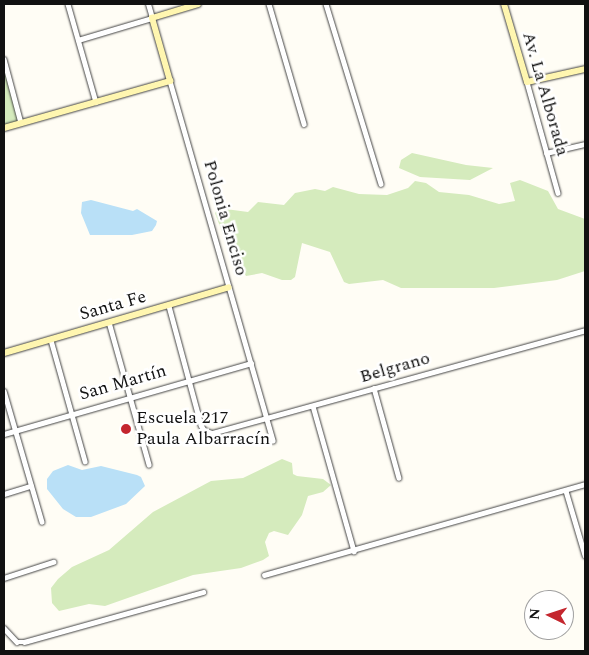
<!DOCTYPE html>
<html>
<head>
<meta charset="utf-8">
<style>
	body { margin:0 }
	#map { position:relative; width:589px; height:655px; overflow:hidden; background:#fffdf5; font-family:Spectral,serif }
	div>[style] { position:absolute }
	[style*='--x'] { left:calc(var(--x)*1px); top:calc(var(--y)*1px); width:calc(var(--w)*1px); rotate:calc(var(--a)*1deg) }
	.green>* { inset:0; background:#d5ebbd }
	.water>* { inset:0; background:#b9e0f7 }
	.roads { filter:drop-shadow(0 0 1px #444) drop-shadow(0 0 1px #444) }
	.street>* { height:4.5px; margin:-2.25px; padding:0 2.25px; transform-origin:2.25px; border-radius:2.25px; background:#fff }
	.secondary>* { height:6px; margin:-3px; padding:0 3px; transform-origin:3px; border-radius:3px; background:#fff6b0 }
	.dots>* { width:14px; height:14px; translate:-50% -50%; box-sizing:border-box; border:2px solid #fff; border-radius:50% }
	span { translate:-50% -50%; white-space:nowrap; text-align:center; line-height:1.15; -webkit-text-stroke:5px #fff; paint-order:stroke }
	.street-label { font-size:18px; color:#111 }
	.poi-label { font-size:18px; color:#111 }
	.left { translate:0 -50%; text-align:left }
	.frame { position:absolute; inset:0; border:5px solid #111; pointer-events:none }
	.north { position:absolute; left:524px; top:590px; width:50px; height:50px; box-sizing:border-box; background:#fff; border:1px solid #a0a0a0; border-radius:50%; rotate:274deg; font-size:14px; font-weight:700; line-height:20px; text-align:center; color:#111 }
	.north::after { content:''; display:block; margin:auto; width:18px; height:22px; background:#c4262e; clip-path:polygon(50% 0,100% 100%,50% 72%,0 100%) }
</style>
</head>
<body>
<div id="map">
	<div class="green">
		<i style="clip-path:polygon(4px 59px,21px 123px,4px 128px)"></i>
		<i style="clip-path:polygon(412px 153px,466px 165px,493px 168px,470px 180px,420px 177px,399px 168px,401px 160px)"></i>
		<i style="clip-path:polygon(520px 180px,548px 191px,558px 209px,585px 219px,585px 271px,557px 280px,494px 288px,401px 288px,383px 280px,349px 284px,344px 282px,330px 252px,302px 243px,295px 277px,291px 280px,282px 280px,262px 273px,246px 276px,225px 240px,215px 213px,218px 208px,248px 212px,258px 202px,284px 205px,295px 193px,315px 189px,325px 191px,333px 187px,359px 194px,387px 195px,408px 188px,415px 181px,426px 183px,439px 192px,469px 195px,499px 204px,515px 201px,510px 183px)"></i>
		<i style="clip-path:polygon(282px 459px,292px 463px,293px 474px,297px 476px,323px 479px,331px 485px,323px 492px,308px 496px,302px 515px,288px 535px,274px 531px,269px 533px,265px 542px,269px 556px,263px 560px,241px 568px,193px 575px,105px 606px,89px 604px,59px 611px,52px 603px,51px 588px,58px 579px,72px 567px,109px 550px,153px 512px,211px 481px,243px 478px)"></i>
	</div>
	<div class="water">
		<i style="clip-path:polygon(91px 200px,133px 211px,137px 209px,157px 221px,156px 225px,152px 231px,132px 235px,90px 235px,81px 213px,82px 202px)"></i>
		<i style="clip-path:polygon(68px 465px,82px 470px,101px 466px,137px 475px,141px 477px,145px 486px,126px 504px,91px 517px,76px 517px,63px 509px,47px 489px,47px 479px,53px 471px)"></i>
	</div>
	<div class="roads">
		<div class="street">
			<i style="--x:68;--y:4;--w:102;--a:74.1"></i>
			<i style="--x:269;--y:4;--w:125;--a:73.7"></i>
			<i style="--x:326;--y:4;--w:188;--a:73"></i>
			<i style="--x:78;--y:40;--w:77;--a:-16.6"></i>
			<i style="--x:152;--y:18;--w:15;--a:-106"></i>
			<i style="--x:4;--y:59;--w:66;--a:75.1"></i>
			<i style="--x:170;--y:81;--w:374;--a:74"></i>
			<i style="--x:527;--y:82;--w:115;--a:74.4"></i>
			<i style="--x:546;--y:153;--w:40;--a:-13"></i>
			<i style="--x:169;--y:306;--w:123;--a:74.9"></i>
			<i style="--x:201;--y:425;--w:6;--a:59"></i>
			<i style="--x:204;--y:430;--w:9;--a:21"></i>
			<i style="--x:212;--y:433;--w:387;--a:-15.4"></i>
			<i style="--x:109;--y:322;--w:148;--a:74.3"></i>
			<i style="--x:51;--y:340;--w:126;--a:74.3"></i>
			<i style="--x:374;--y:388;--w:93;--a:74.5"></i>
			<i style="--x:4;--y:391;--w:136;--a:73.8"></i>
			<i style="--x:313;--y:406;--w:151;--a:74.2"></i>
			<i style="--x:4;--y:434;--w:257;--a:-16"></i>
			<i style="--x:566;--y:491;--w:67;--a:73.5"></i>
			<i style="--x:4;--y:494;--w:28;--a:-17"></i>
			<i style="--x:264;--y:575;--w:334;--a:-15.8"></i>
			<i style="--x:4;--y:578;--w:52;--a:-18.1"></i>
			<i style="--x:4;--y:628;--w:19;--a:47"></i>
			<i style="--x:17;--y:642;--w:7;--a:0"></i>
			<i style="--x:24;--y:642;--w:186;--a:-15.6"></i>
		</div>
		<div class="secondary">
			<i style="--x:504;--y:4;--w:81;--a:73.6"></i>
			<i style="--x:527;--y:82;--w:59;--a:-12.6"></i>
			<i style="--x:4;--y:128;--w:173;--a:-15.8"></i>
			<i style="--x:170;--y:81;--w:66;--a:-105.9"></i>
			<i style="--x:152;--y:18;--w:48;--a:-16.9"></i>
			<i style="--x:4;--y:353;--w:234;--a:-16.3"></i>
		</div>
	</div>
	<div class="dots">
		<i style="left:126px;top:429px;background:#c4262e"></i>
	</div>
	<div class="street-label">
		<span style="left:545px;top:94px;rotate:74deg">Av. La Alborada</span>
		<span style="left:225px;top:218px;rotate:74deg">Polonia Enciso</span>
		<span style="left:113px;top:306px;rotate:-16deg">Santa Fe</span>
		<span style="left:395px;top:368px;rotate:-16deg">Belgrano</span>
		<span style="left:123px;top:383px;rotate:-16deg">San Martín</span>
	</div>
	<div class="poi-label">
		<span class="left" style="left:136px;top:429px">Escuela 217<br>Paula Albarracín</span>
	</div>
	<div class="frame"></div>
	<div class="north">N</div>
</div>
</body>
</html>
